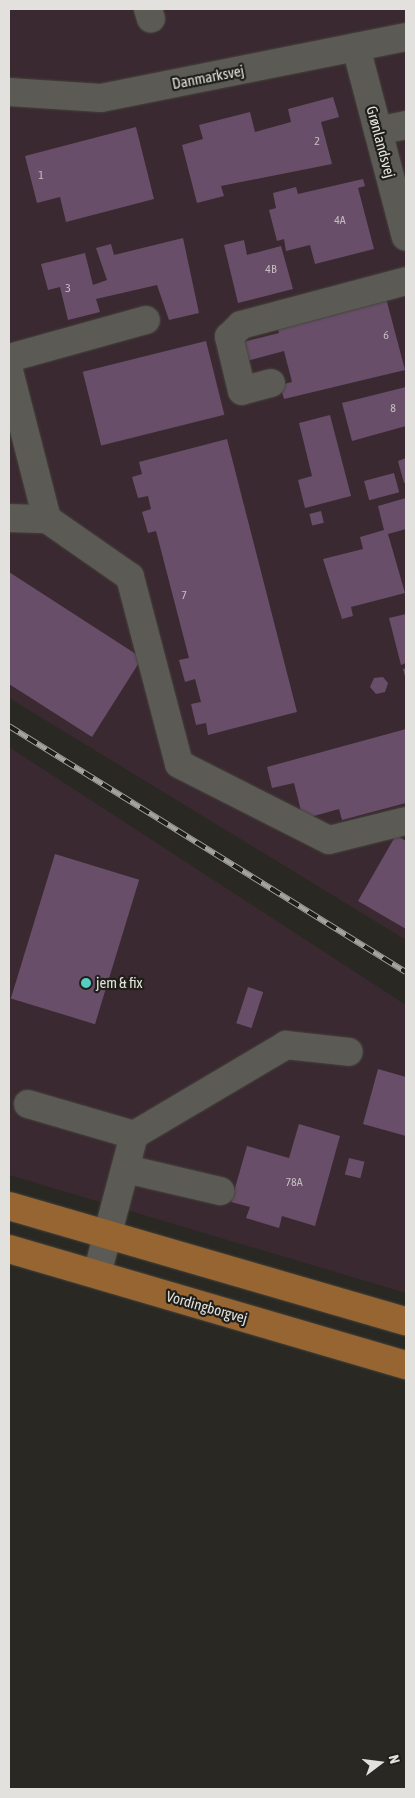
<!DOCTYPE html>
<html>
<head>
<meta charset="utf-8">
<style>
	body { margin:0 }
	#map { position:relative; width:415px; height:1798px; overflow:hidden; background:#292822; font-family:"Asap Condensed",sans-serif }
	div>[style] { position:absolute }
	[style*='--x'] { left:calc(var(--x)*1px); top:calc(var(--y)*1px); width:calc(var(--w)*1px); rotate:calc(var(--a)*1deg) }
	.industrial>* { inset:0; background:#3b2931 }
	.building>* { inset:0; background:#684e68; transform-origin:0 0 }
	.roads { filter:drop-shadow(0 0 1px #43433d) drop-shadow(0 0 1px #43433d) }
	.minor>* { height:28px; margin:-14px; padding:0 14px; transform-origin:14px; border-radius:14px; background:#5b5a54 }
	.major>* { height:28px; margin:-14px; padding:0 14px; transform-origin:14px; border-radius:14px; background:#976532 }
	.rail>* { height:5.5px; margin-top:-2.75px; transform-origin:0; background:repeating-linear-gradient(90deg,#1f1e19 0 11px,#a4a39e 0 22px); box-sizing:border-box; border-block:1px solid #a4a39e }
	.dots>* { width:14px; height:14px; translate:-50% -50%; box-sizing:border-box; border:2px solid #1f1e19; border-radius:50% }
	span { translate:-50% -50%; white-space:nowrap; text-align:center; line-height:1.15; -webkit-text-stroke:4.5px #1f1e19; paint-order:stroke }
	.number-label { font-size:12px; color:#c4bcc0 }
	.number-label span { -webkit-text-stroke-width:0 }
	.street-label { font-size:15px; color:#e2e1dd }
	.poi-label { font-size:15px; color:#e2e1dd }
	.left { translate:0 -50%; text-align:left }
	.frame { position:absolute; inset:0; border:10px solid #e2e1dd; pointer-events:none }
	.north { position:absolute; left:355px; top:1738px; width:50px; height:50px; -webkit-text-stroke:4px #1f1e19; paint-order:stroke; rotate:75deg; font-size:14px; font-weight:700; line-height:20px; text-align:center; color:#e2e1dd }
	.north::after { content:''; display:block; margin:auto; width:18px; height:22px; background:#e2e1dd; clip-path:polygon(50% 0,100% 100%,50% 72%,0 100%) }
</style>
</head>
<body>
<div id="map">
	<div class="industrial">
		<i style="clip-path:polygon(9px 9px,406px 9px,406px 940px,9px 698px)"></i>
		<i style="clip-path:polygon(9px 747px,406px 1005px,406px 1293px,9px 1175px)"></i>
	</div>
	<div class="building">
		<i style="clip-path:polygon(333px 97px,339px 117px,321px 122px,332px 164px,221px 186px,224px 196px,197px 203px,182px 145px,203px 139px,199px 125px,250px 112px,255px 132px,291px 122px,288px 109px)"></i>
		<i style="clip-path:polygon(136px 127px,154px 199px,66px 222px,60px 197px,37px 203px,25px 156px)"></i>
		<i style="clip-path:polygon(363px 179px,365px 186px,358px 188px,374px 249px,315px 264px,310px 245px,286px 251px,284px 239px,277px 241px,269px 210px,276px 208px,273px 193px,296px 187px,298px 194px)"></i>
		<i style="clip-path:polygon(183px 238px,199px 313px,169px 320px,157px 285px,96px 299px,100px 312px,68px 320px,60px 287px,48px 290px,41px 264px,85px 253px,93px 285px,107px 280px,96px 248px,111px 244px,114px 255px)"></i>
		<i style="clip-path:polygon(244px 240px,247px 255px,281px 246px,293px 289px,238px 303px,224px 245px)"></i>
		<i style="clip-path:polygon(386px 298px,405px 370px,284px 399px,280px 385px,292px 382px,284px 351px,243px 362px,239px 343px,279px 333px,277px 326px)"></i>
		<i style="left:206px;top:341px;width:76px;height:127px;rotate:76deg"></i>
		<i style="clip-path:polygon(406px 387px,406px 426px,352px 441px,342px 403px)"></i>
		<i style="clip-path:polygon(330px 415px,351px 496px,305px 508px,298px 480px,312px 476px,299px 423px)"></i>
		<i style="clip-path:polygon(227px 439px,297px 712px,208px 735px,206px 723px,196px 725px,191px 704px,201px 702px,195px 679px,185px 682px,179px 660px,189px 658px,156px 531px,148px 533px,142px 512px,151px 509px,148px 496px,138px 498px,132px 477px,142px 474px,139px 462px)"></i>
		<i style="clip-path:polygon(406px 458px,406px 482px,404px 483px,398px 461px)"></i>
		<i style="left:394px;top:473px;width:20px;height:31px;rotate:75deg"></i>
		<i style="clip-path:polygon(406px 498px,406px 529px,388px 534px,405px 593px,351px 607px,353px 616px,342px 619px,323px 559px,363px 549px,360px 537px,384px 530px,378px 506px)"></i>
		<i style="left:321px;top:511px;width:12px;height:12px;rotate:76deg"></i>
		<i style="clip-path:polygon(9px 572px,142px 658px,92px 737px,9px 684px)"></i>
		<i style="clip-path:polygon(406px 614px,406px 663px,401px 665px,389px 618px)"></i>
		<i style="clip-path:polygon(406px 668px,406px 680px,403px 669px)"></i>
		<i style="clip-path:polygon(383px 677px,388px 683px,385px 692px,376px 694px,370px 687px,374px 678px)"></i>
		<i style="clip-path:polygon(406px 729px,406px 803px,342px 820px,339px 809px,303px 819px,294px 783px,272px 788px,267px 767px)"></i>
		<i style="clip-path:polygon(396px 835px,406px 841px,406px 929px,358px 901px)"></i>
		<i style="left:55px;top:854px;width:88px;height:151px;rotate:17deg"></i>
		<i style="left:248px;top:987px;width:16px;height:38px;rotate:18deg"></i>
		<i style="clip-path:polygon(378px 1069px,406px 1077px,406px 1136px,363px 1124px)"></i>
		<i style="clip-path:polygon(299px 1124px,340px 1136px,315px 1226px,282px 1216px,279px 1228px,246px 1218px,250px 1207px,231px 1202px,247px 1146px,289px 1158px)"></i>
		<i style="left:349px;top:1158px;width:16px;height:17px;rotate:14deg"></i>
	</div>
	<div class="roads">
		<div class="minor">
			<i style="--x:148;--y:9;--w:10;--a:73"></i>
			<i style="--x:356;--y:47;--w:196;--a:75.3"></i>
			<i style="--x:9;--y:92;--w:92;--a:3.7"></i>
			<i style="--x:101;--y:98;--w:311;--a:-11.3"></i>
			<i style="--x:378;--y:131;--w:29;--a:-12"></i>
			<i style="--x:9;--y:358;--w:142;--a:-15.5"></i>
			<i style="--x:9;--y:371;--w:153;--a:75.6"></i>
			<i style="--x:47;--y:519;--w:101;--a:34.9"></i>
			<i style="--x:130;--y:577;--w:193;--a:75.3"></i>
			<i style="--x:179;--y:764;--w:168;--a:26.9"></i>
			<i style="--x:329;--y:840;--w:79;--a:-13.9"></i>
			<i style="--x:271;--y:383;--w:30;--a:165"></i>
			<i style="--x:242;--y:391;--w:56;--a:-103.5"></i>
			<i style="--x:229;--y:337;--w:17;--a:-45"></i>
			<i style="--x:241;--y:325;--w:171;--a:-14.9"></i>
			<i style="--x:9;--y:518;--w:38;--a:2"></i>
			<i style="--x:28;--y:1104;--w:110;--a:16.3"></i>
			<i style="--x:126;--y:1169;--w:97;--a:13.2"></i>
			<i style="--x:97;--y:1274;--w:144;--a:-75.1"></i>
			<i style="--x:134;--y:1135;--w:177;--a:-30.6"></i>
			<i style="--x:286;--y:1045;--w:63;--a:6.3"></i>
		</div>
		<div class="major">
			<i style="--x:9;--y:1206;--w:413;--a:16.2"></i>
			<i style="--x:9;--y:1249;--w:414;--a:16.3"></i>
		</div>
	</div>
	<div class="rail">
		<i style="--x:9;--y:726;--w:467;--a:31.8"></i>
	</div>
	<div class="dots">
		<i style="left:86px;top:983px;background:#56cec4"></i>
	</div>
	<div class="number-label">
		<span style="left:317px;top:142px">2</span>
		<span style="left:41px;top:176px">1</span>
		<span style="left:340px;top:221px">4A</span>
		<span style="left:271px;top:270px">4B</span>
		<span style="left:68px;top:289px">3</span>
		<span style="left:386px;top:336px">6</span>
		<span style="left:393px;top:409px">8</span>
		<span style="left:184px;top:596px">7</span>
		<span style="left:294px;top:1183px">78A</span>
	</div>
	<div class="street-label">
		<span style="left:208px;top:77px;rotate:-11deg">Danmarksvej</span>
		<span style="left:381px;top:142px;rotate:75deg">Grønlandsvej</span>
		<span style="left:207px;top:1307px;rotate:16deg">Vordingborgvej</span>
	</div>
	<div class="poi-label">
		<span class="left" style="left:96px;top:983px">jem &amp; fix</span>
	</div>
	<div class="frame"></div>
	<div class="north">N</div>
</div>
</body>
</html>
